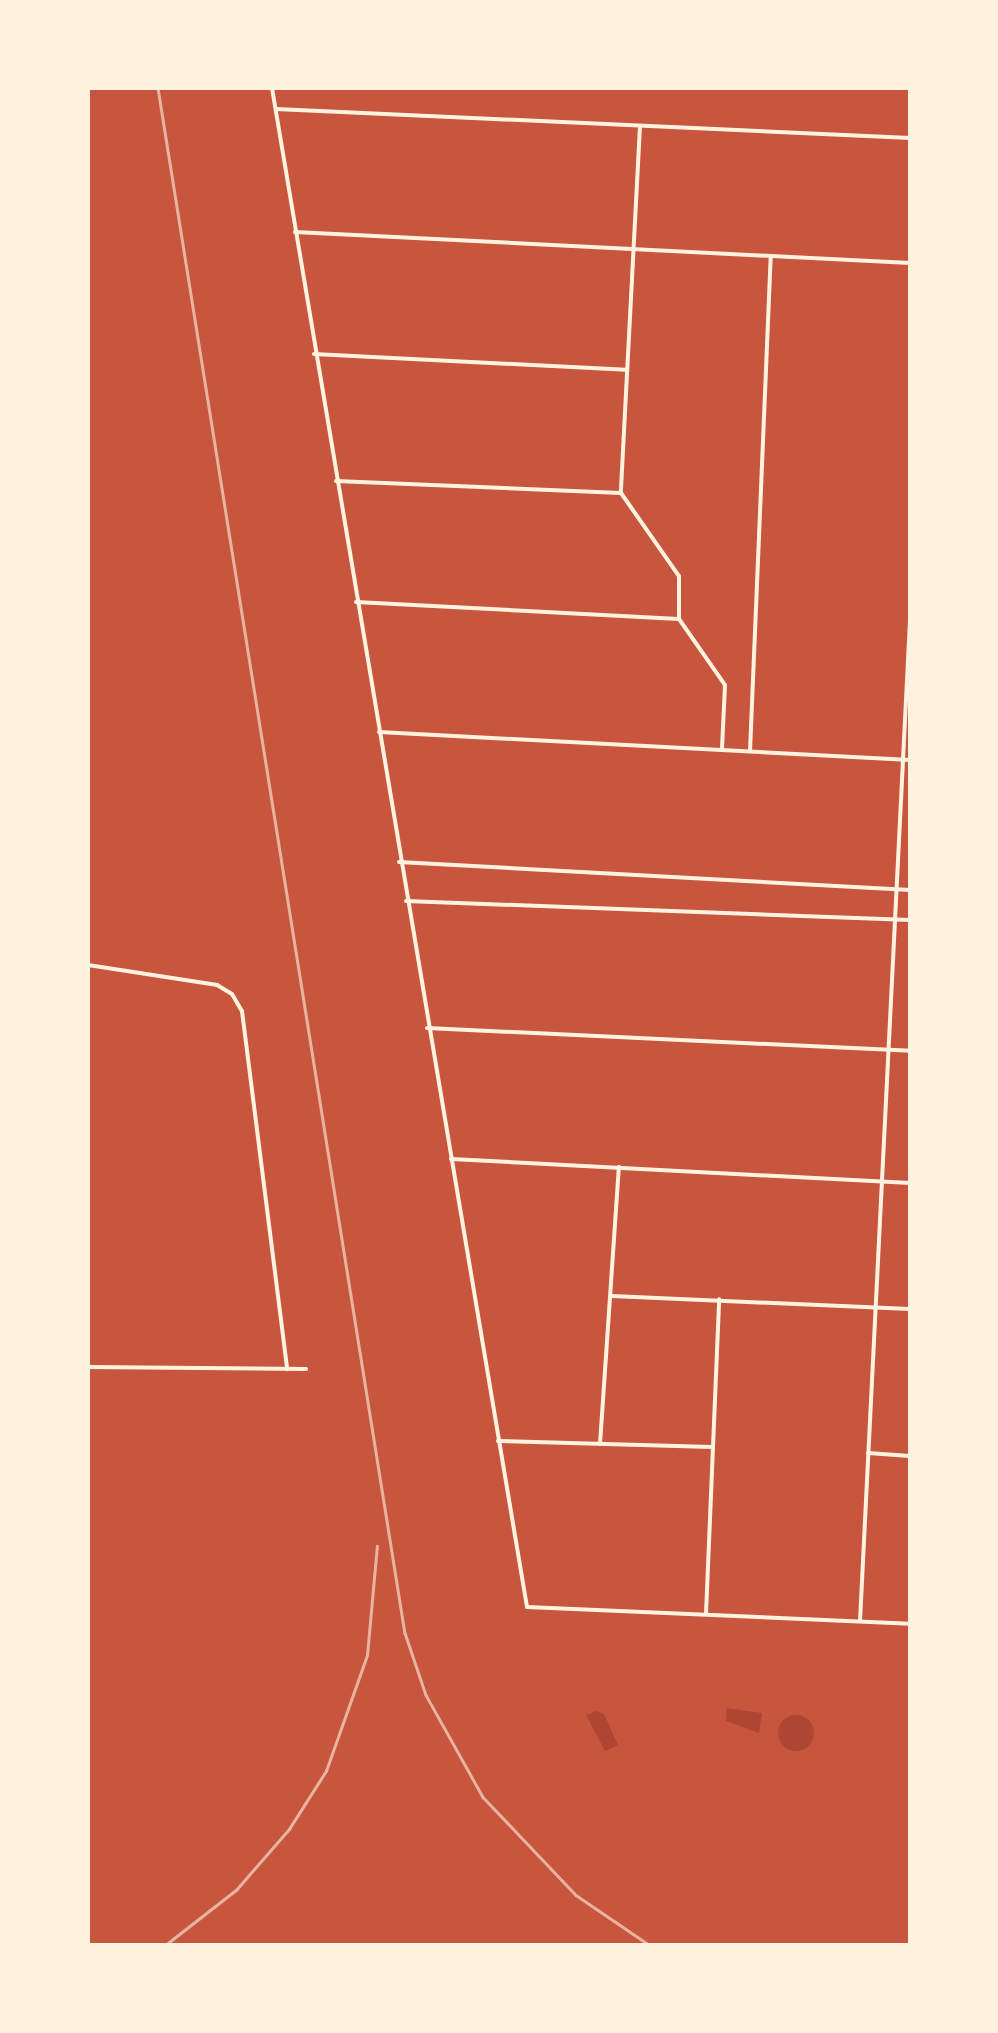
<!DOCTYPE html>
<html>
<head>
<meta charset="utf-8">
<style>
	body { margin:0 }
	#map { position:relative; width:998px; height:2033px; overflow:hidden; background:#c8553d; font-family:Mulish,sans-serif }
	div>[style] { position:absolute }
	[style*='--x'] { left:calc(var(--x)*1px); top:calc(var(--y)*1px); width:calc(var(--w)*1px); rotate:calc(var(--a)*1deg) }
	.green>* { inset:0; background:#ae4732 }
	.round { border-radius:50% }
	.minor>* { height:4px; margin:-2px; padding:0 2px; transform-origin:2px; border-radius:2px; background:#fff3e0 }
	.rail>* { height:2.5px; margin:-1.25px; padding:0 1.25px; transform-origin:1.25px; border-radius:1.25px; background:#e9b49f }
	span { translate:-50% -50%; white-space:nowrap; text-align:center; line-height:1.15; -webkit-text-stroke:10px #fff3e0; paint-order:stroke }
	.frame { position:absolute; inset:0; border:90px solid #fff3e0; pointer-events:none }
</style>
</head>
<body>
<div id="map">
	<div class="green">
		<i style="clip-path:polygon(727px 1708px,762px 1713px,759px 1733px,726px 1721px)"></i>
		<i style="clip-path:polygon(596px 1711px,604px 1714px,618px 1745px,605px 1751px,586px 1715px)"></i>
		<i class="round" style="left:778px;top:1715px;width:36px;height:36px"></i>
	</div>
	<div class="minor">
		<i style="--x:272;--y:88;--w:1540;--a:80.47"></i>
		<i style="--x:527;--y:1607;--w:383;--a:2.5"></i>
		<i style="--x:276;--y:109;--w:635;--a:2.62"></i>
		<i style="--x:640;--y:126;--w:367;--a:93"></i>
		<i style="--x:621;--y:493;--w:101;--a:55.1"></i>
		<i style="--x:679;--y:576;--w:43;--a:90"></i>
		<i style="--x:679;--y:619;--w:80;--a:55.1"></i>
		<i style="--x:725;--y:685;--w:64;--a:92.7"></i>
		<i style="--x:295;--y:232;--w:616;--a:2.89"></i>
		<i style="--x:314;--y:354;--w:312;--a:2.9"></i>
		<i style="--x:336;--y:481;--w:285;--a:2.4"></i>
		<i style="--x:356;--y:602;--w:323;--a:3"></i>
		<i style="--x:379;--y:732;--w:532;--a:3.02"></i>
		<i style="--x:750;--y:751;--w:495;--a:-87.6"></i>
		<i style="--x:399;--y:862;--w:512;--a:3.14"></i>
		<i style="--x:406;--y:901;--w:504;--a:2.16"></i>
		<i style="--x:88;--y:965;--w:131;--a:8.8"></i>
		<i style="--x:217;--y:985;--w:17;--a:31"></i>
		<i style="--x:232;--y:994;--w:20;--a:60"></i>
		<i style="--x:242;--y:1011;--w:361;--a:82.8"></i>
		<i style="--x:427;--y:1028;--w:484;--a:2.7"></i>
		<i style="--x:451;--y:1159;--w:460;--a:3"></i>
		<i style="--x:612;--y:1296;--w:298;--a:2.5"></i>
		<i style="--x:88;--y:1367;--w:218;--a:0.5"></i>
		<i style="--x:498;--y:1441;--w:214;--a:1.6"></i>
		<i style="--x:600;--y:1444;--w:278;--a:-86.1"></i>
		<i style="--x:868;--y:1453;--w:42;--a:4.1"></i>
		<i style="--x:706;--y:1614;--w:315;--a:-87.6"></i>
		<i style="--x:860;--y:1621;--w:1003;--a:-87.14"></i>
	</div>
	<div class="rail">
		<i style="--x:158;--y:88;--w:1565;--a:80.92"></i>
		<i style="--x:405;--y:1633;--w:65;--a:71.3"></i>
		<i style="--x:426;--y:1695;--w:117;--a:60.8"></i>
		<i style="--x:483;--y:1797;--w:135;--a:46.5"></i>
		<i style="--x:576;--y:1895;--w:91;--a:34.2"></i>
		<i style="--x:164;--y:1946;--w:91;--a:-37.9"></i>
		<i style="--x:236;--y:1890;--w:81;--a:-49"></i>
		<i style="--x:289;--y:1829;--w:69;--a:-57.5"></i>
		<i style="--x:326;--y:1771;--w:123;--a:-70.5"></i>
		<i style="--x:367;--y:1655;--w:109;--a:-84.8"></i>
	</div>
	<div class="frame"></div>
</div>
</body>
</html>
